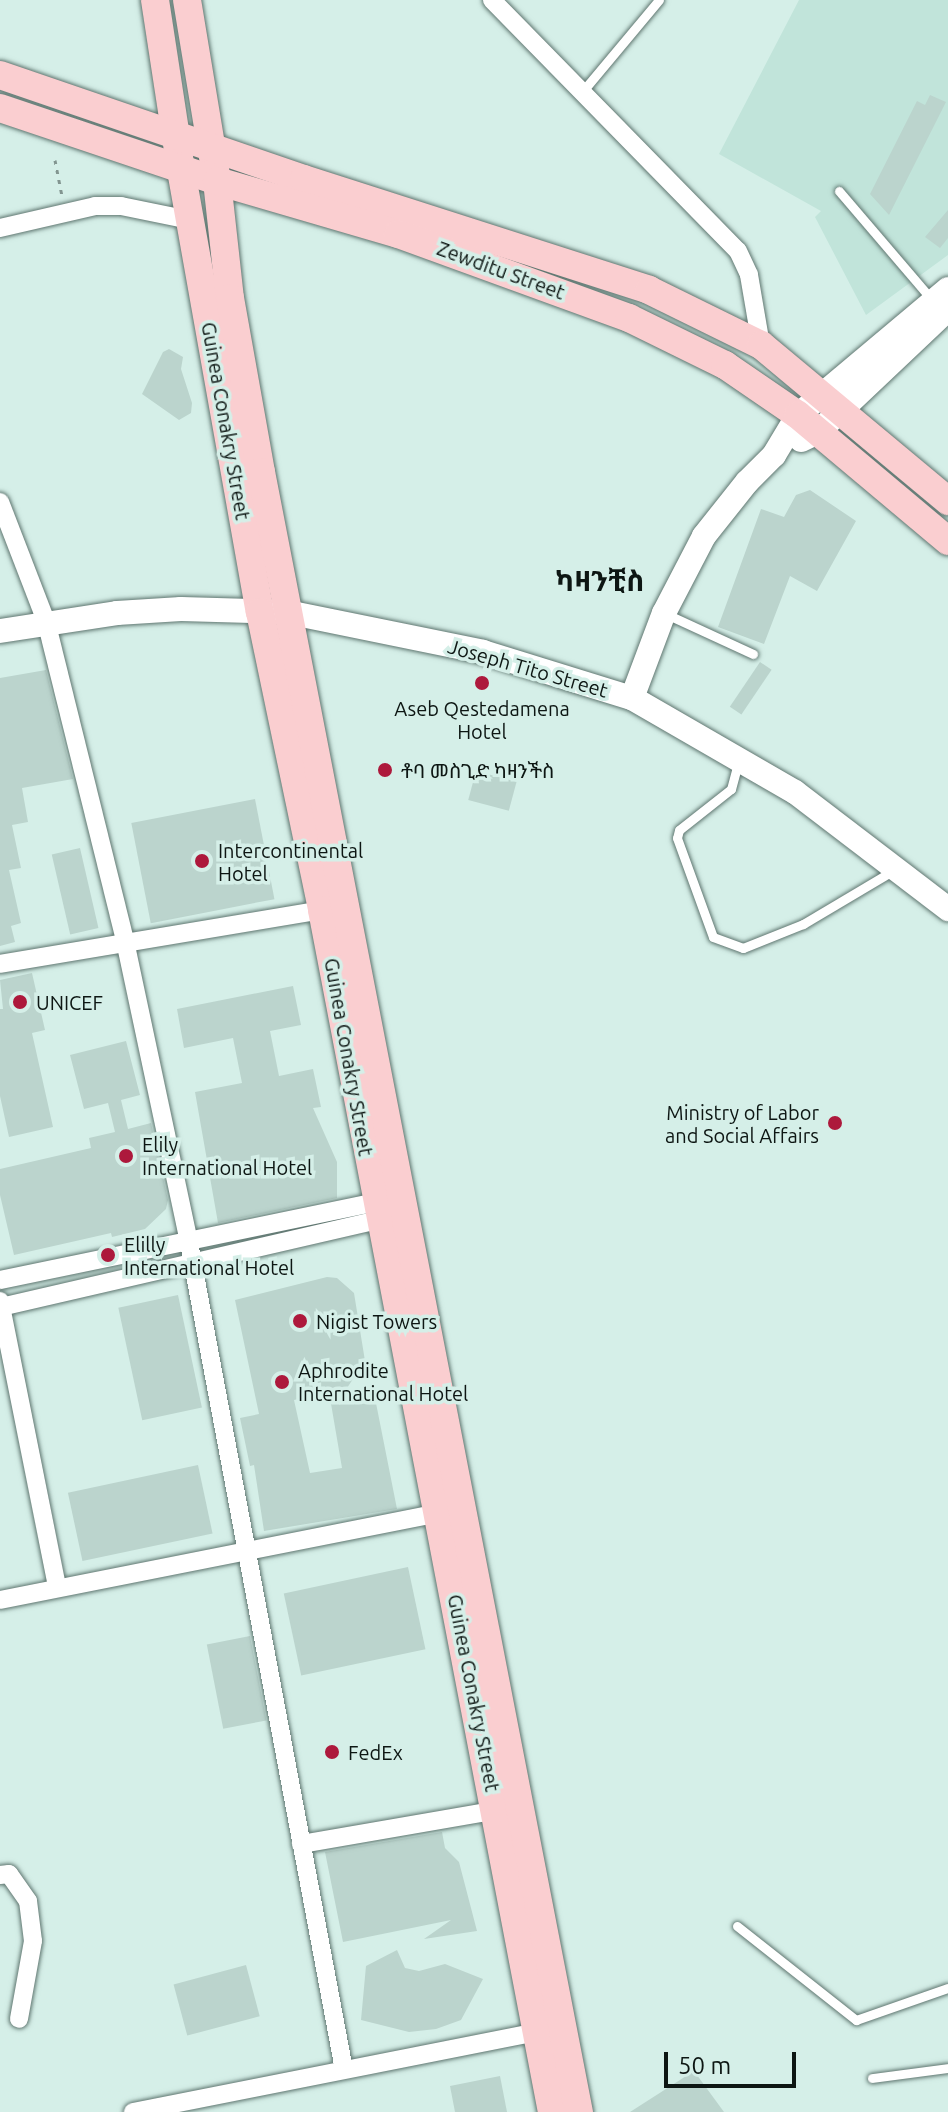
<!DOCTYPE html>
<html>
<head>
<meta charset="utf-8">
<style>
	body { margin:0 }
	#map { position:relative; width:948px; height:2112px; overflow:hidden; background:#d5efe8; font-family:Ubuntu,"Noto Sans Ethiopic",sans-serif }
	div>[style] { position:absolute }
	[style*='--x'] { left:calc(var(--x)*1px); top:calc(var(--y)*1px); width:calc(var(--w)*1px); rotate:calc(var(--a)*1deg) }
	.built>* { inset:0; background:#c1e4da }
	.building>* { inset:0; background:#bbd4cd; transform-origin:0 0 }
	.path>* { height:3px; margin-top:-1.5px; transform-origin:0; background:repeating-linear-gradient(90deg,#829590 0 4px,transparent 0 10px) }
	.roads { filter:drop-shadow(0 0 2px #5f7670) drop-shadow(0 0 2px #5f7670) }
	.lane>* { height:9px; margin:-4.5px; padding:0 4.5px; transform-origin:4.5px; border-radius:4.5px; background:#fff }
	.street>* { height:18px; margin:-9px; padding:0 9px; transform-origin:9px; border-radius:9px; background:#fff }
	.secondary>* { height:24px; margin:-12px; padding:0 12px; transform-origin:12px; border-radius:12px; background:#fff }
	.primary>* { height:28px; margin:-14px; padding:0 14px; transform-origin:14px; border-radius:14px; background:#faced0 }
	.dots>* { width:22px; height:22px; translate:-50% -50%; box-sizing:border-box; border:4px solid #d5efe8; border-radius:50% }
	span { translate:-50% -50%; white-space:nowrap; text-align:center; line-height:1.15; -webkit-text-stroke:7px #d5efe8; paint-order:stroke }
	.street-label { font-size:20px; color:#0d1613 }
	.poi-label { font-size:20px; color:#0d1613 }
	.left { translate:0 -50%; text-align:left }
	.right { translate:-100% -50%; text-align:right }
	.district-label { font-size:28px; color:#0d1613; font-weight:700 }
	.scale { position:absolute; left:664px; top:2052px; width:132px; height:36px; box-sizing:border-box; border:4px solid #0d1613; border-top:0; padding-left:10px; font-size:24px; line-height:28px; white-space:nowrap; color:#0d1613; -webkit-text-stroke:6px #d5efe8; paint-order:stroke }
</style>
</head>
<body>
<div id="map">
	<div class="built">
		<i style="clip-path:polygon(799px 0,948px 0,948px 255px,866px 315px,815px 217px,821px 211px,719px 154px)"></i>
	</div>
	<div class="building">
		<i style="clip-path:polygon(930px 95px,946px 102px,889px 215px,870px 194px,917px 101px,925px 105px)"></i>
		<i style="clip-path:polygon(948px 210px,948px 238px,940px 248px,925px 237px)"></i>
		<i style="clip-path:polygon(169px 349px,183px 357px,181px 369px,192px 403px,191px 413px,179px 420px,142px 394px,163px 352px)"></i>
		<i style="clip-path:polygon(810px 490px,856px 521px,817px 591px,790px 576px,764px 644px,718px 627px,761px 509px,784px 517px,796px 495px)"></i>
		<i style="left:760px;top:662px;width:14px;height:54px;rotate:34deg"></i>
		<i style="clip-path:polygon(46px 670px,73px 779px,22px 788px,28px 822px,12px 825px,21px 868px,9px 870px,21px 923px,11px 926px,15px 942px,0 946px,0 678px)"></i>
		<i style="left:476px;top:771px;width:42px;height:30px;rotate:15deg"></i>
		<i style="left:255px;top:799px;width:102px;height:126px;rotate:79deg"></i>
		<i style="left:80px;top:848px;width:82px;height:29px;rotate:77deg"></i>
		<i style="clip-path:polygon(32px 973px,45px 1030px,32px 1033px,53px 1127px,9px 1137px,0 1096px,0 1009px,3px 1009px,0 980px)"></i>
		<i style="clip-path:polygon(293px 986px,301px 1025px,270px 1031px,279px 1076px,313px 1069px,321px 1107px,313px 1108px,337px 1162px,337px 1198px,218px 1223px,195px 1092px,242px 1083px,233px 1038px,184px 1048px,177px 1009px)"></i>
		<i style="clip-path:polygon(126px 1041px,140px 1095px,121px 1100px,128px 1129px,151px 1123px,168px 1200px,166px 1209px,145px 1229px,112px 1237px,111px 1233px,14px 1255px,0 1195px,0 1169px,91px 1148px,89px 1138px,115px 1132px,108px 1103px,84px 1109px,70px 1055px)"></i>
		<i style="clip-path:polygon(evenodd,327px 1277px,337px 1278px,354px 1293px,365px 1361px,339px 1400px,374px 1393px,397px 1509px,264px 1531px,254px 1465px,250px 1466px,240px 1418px,259px 1414px,235px 1300px,327px 1277px,329px 1392px,342px 1468px,310px 1473px,294px 1400px,329px 1392px)"></i>
		<i style="left:178px;top:1295px;width:115px;height:61px;rotate:78deg"></i>
		<i style="left:198px;top:1465px;width:70px;height:133px;rotate:78deg"></i>
		<i style="left:408px;top:1567px;width:84px;height:127px;rotate:78deg"></i>
		<i style="left:250px;top:1636px;width:86px;height:44px;rotate:79deg"></i>
		<i style="clip-path:polygon(442px 1832px,445px 1848px,459px 1862px,477px 1931px,424px 1939px,451px 1920px,343px 1942px,325px 1852px)"></i>
		<i style="clip-path:polygon(397px 1950px,405px 1968px,419px 1971px,445px 1964px,483px 1979px,461px 2020px,436px 2029px,409px 2032px,361px 2020px,366px 1966px)"></i>
		<i style="left:246px;top:1965px;width:53px;height:75px;rotate:75deg"></i>
		<i style="clip-path:polygon(694px 2071px,724px 2112px,630px 2112px)"></i>
		<i style="clip-path:polygon(500px 2076px,507px 2112px,455px 2112px,450px 2086px)"></i>
	</div>
	<div class="path">
		<i style="--x:55;--y:160;--w:37;--a:79"></i>
	</div>
	<div class="roads">
		<div class="lane">
			<i style="--x:582;--y:92;--w:120;--a:-50.1"></i>
			<i style="--x:839;--y:191;--w:143;--a:49.5"></i>
			<i style="--x:664;--y:613;--w:98;--a:24.7"></i>
			<i style="--x:738;--y:763;--w:27;--a:105"></i>
			<i style="--x:731;--y:789;--w:66;--a:141.7"></i>
			<i style="--x:679;--y:830;--w:8;--a:104"></i>
			<i style="--x:677;--y:838;--w:105;--a:70"></i>
			<i style="--x:713;--y:937;--w:32;--a:20"></i>
			<i style="--x:743;--y:948;--w:65;--a:-21.8"></i>
			<i style="--x:803;--y:924;--w:106;--a:-30.7"></i>
			<i style="--x:737;--y:1926;--w:152;--a:38.3"></i>
			<i style="--x:856;--y:2020;--w:97;--a:-19.2"></i>
			<i style="--x:872;--y:2078;--w:77;--a:-7.5"></i>
		</div>
		<div class="street">
			<i style="--x:492;--y:0;--w:351;--a:45.6"></i>
			<i style="--x:738;--y:251;--w:26;--a:65"></i>
			<i style="--x:749;--y:275;--w:71;--a:80.3"></i>
			<i style="--x:0;--y:228;--w:98;--a:-13"></i>
			<i style="--x:95;--y:206;--w:26;--a:0"></i>
			<i style="--x:121;--y:206;--w:70;--a:11.5"></i>
			<i style="--x:0;--y:502;--w:128;--a:68.9"></i>
			<i style="--x:46;--y:621;--w:330;--a:76.1"></i>
			<i style="--x:125;--y:941;--w:309;--a:78"></i>
			<i style="--x:189;--y:1243;--w:841;--a:79.38"></i>
			<i style="--x:0;--y:964;--w:326;--a:-9.5"></i>
			<i style="--x:0;--y:1280;--w:396;--a:-11.7"></i>
			<i style="--x:0;--y:1301;--w:292;--a:78.7"></i>
			<i style="--x:1;--y:1307;--w:400;--a:-13"></i>
			<i style="--x:0;--y:1600;--w:447;--a:-11.2"></i>
			<i style="--x:301;--y:1844;--w:199;--a:-9.8"></i>
			<i style="--x:0;--y:1875;--w:9;--a:-6"></i>
			<i style="--x:9;--y:1874;--w:33;--a:55"></i>
			<i style="--x:28;--y:1901;--w:40;--a:82.9"></i>
			<i style="--x:33;--y:1941;--w:79;--a:100.2"></i>
			<i style="--x:133;--y:2112;--w:412;--a:-11.2"></i>
		</div>
		<div class="secondary">
			<i style="--x:801;--y:440;--w:19;--a:-25"></i>
			<i style="--x:818;--y:432;--w:179;--a:-43.4"></i>
			<i style="--x:0;--y:631;--w:118;--a:-8.7"></i>
			<i style="--x:117;--y:613;--w:64;--a:-3.6"></i>
			<i style="--x:181;--y:609;--w:106;--a:1.6"></i>
			<i style="--x:287;--y:612;--w:200;--a:11.5"></i>
			<i style="--x:483;--y:652;--w:156;--a:17.2"></i>
			<i style="--x:632;--y:698;--w:188;--a:30"></i>
			<i style="--x:795;--y:792;--w:193;--a:37.4"></i>
			<i style="--x:632;--y:698;--w:91;--a:-69.4"></i>
			<i style="--x:664;--y:613;--w:87;--a:-62.5"></i>
			<i style="--x:704;--y:536;--w:69;--a:-51.5"></i>
			<i style="--x:747;--y:482;--w:38;--a:-45"></i>
			<i style="--x:774;--y:455;--w:47;--a:-59"></i>
			<i style="--x:798;--y:415;--w:196;--a:-40"></i>
		</div>
		<div class="primary">
			<i style="--x:155;--y:0;--w:172;--a:81.3"></i>
			<i style="--x:181;--y:170;--w:449;--a:79.9"></i>
			<i style="--x:260;--y:612;--w:304;--a:78.2"></i>
			<i style="--x:322;--y:910;--w:1224;--a:79.17"></i>
			<i style="--x:187;--y:0;--w:183;--a:80.6"></i>
			<i style="--x:217;--y:181;--w:118;--a:83.7"></i>
			<i style="--x:230;--y:298;--w:177;--a:79.9"></i>
			<i style="--x:261;--y:472;--w:1671;--a:79.03"></i>
			<i style="--x:0;--y:75;--w:321;--a:18.9"></i>
			<i style="--x:304;--y:179;--w:362;--a:17.8"></i>
			<i style="--x:649;--y:290;--w:125;--a:26.2"></i>
			<i style="--x:761;--y:345;--w:244;--a:39.8"></i>
			<i style="--x:0;--y:108;--w:229;--a:18.6"></i>
			<i style="--x:217;--y:181;--w:189;--a:16.3"></i>
			<i style="--x:398;--y:234;--w:246;--a:20"></i>
			<i style="--x:629;--y:318;--w:107;--a:26.1"></i>
			<i style="--x:725;--y:365;--w:88;--a:34.4"></i>
			<i style="--x:798;--y:415;--w:196;--a:40"></i>
		</div>
	</div>
	<div class="dots">
		<i style="left:482px;top:683px;background:#ad193c"></i>
		<i style="left:385px;top:770px;background:#ad193c"></i>
		<i style="left:202px;top:861px;background:#ad193c"></i>
		<i style="left:20px;top:1002px;background:#ad193c"></i>
		<i style="left:835px;top:1123px;background:#ad193c"></i>
		<i style="left:126px;top:1156px;background:#ad193c"></i>
		<i style="left:108px;top:1255px;background:#ad193c"></i>
		<i style="left:300px;top:1321px;background:#ad193c"></i>
		<i style="left:282px;top:1382px;background:#ad193c"></i>
		<i style="left:332px;top:1752px;background:#ad193c"></i>
	</div>
	<div class="street-label">
		<span style="left:501px;top:270px;rotate:20deg">Zewditu Street</span>
		<span style="left:226px;top:421px;rotate:80deg">Guinea Conakry Street</span>
		<span style="left:528px;top:668px;rotate:16deg">Joseph Tito Street</span>
		<span style="left:349px;top:1057px;rotate:80deg">Guinea Conakry Street</span>
		<span style="left:474px;top:1693px;rotate:79deg">Guinea Conakry Street</span>
	</div>
	<div class="poi-label">
		<span style="left:482px;top:720px">Aseb Qestedamena<br>Hotel</span>
		<span class="left" style="left:401px;top:770px">ቶባ መስጊድ ካዛንችስ</span>
		<span class="left" style="left:218px;top:862px">Intercontinental<br>Hotel</span>
		<span class="left" style="left:36px;top:1002px">UNICEF</span>
		<span class="right" style="left:819px;top:1124px">Ministry of Labor<br>and Social Affairs</span>
		<span class="left" style="left:142px;top:1156px">Elily<br>International Hotel</span>
		<span class="left" style="left:124px;top:1256px">Elilly<br>International Hotel</span>
		<span class="left" style="left:316px;top:1321px">Nigist Towers</span>
		<span class="left" style="left:298px;top:1382px">Aphrodite<br>International Hotel</span>
		<span class="left" style="left:348px;top:1752px">FedEx</span>
	</div>
	<div class="district-label">
		<span style="left:600px;top:581px">ካዛንቺስ</span>
	</div>
	<div class="scale">50 m</div>
</div>
</body>
</html>
